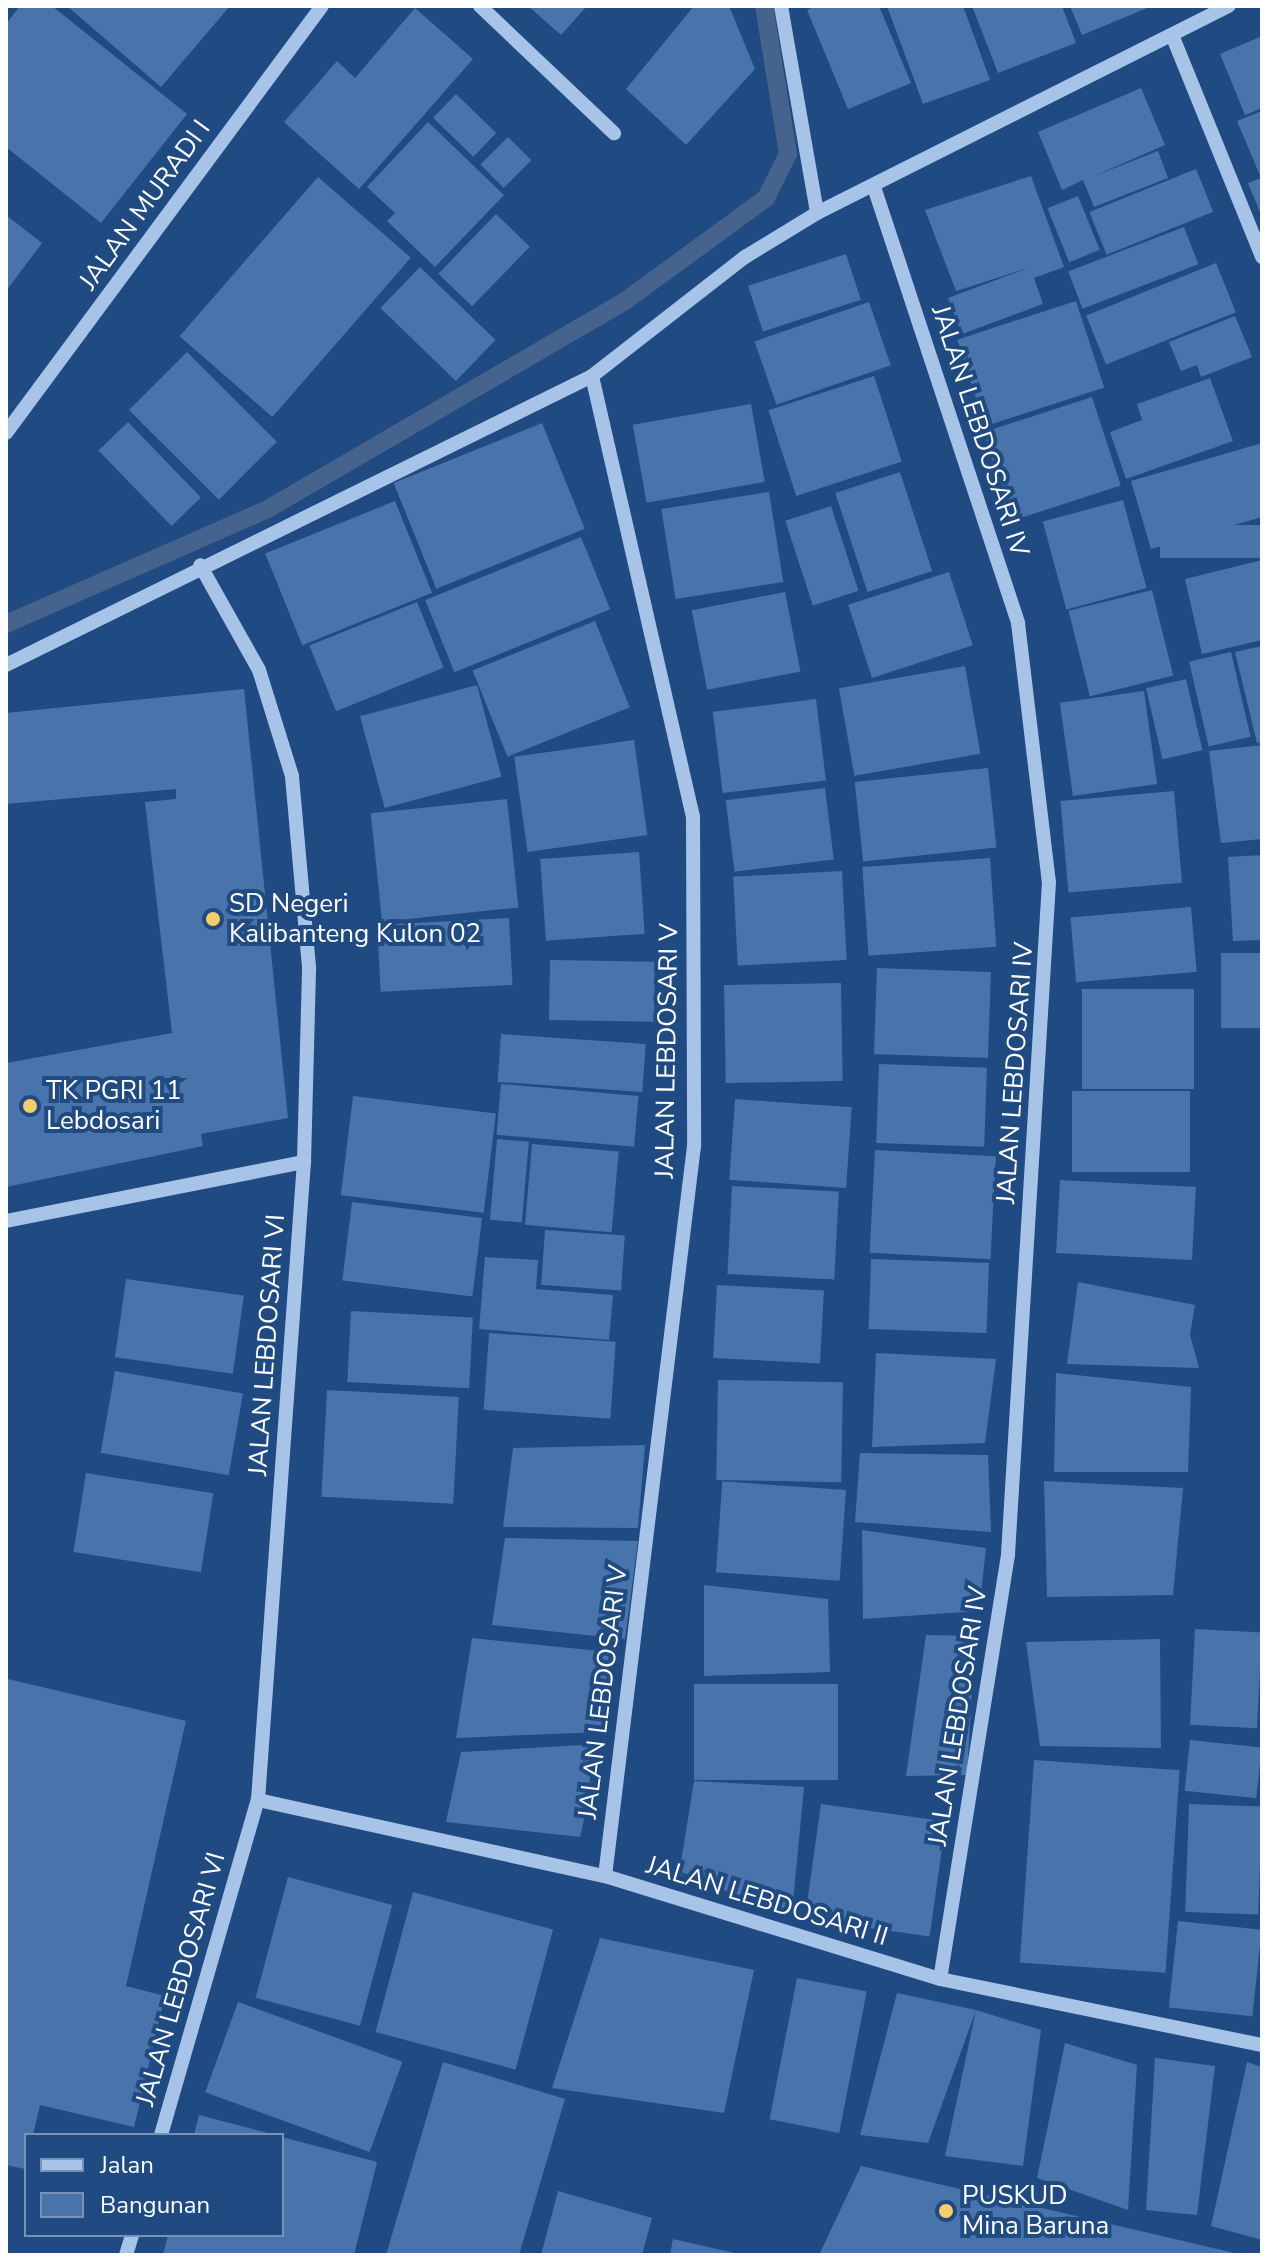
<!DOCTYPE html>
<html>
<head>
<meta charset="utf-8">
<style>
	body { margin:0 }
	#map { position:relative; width:1268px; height:2261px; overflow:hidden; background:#204a82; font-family:"Nunito Sans",sans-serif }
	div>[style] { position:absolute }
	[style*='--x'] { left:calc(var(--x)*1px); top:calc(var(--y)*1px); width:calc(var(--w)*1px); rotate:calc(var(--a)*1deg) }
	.stream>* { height:18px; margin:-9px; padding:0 9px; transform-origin:9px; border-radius:9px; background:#45638c }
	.building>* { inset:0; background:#4973ab; transform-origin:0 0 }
	.minor>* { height:14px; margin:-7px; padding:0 7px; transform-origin:7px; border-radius:7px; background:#a7c4e8 }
	.dots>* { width:22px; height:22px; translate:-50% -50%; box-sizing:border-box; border:4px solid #204a82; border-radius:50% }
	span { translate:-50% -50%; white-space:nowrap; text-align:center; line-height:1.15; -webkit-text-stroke:8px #204a82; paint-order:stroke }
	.street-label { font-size:26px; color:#fff }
	.poi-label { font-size:26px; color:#fff }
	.left { translate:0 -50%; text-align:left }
	.frame { position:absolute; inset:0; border:8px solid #fff; pointer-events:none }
	.legend { position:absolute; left:24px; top:2133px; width:260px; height:104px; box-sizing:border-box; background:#204a82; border:2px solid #7992b4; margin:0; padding:10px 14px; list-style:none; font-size:24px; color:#fff }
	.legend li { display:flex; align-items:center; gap:16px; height:40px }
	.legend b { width:40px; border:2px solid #7992b4 }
</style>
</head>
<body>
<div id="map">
	<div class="stream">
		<i style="--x:6;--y:624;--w:284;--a:-23.7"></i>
		<i style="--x:266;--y:510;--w:415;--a:-30.2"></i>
		<i style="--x:625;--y:301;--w:175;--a:-36.1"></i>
		<i style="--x:766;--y:198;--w:49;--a:-63.4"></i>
		<i style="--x:788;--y:154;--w:150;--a:-99.2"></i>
	</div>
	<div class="building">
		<i style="clip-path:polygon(20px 6px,52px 6px,187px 114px,101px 223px,6px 147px,6px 24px)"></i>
		<i style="clip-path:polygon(67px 6px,230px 6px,161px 87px)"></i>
		<i style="clip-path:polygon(528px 6px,587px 6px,561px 35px)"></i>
		<i style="clip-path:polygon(694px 6px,729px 6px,755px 69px,686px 145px,626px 89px)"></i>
		<i style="clip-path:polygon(816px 6px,879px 6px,911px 83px,848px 109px,807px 10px)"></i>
		<i style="clip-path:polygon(887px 6px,963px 6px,990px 80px,923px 104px)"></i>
		<i style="clip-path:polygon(972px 6px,1062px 6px,1076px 43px,998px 73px)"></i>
		<i style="clip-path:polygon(1070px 6px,1152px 6px,1082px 35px)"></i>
		<i style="clip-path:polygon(415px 8px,473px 59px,359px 189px,284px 122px,337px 61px,355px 78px)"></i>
		<i style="clip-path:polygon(1262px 36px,1262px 108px,1245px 115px,1220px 54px)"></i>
		<i style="clip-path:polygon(1141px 88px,1165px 145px,1094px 176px,1158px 151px,1168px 178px,1094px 207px,1083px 180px,1062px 190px,1038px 132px)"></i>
		<i style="left:456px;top:94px;width:56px;height:33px;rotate:44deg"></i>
		<i style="clip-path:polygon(1262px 111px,1262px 217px,1248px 183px,1261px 178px,1237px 121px)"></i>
		<i style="clip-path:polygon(428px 122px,504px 195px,435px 267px,387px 221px,395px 213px,367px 187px)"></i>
		<i style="left:508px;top:137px;width:33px;height:39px;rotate:45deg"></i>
		<i style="left:1196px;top:169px;width:46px;height:115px;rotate:68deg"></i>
		<i style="clip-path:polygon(1031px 176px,1064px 267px,1034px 278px,1043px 304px,962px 334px,948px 298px,1031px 267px,956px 291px,925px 210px)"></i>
		<i style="left:318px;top:177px;width:123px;height:211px;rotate:41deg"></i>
		<i style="left:1078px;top:196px;width:58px;height:33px;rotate:68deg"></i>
		<i style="left:496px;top:214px;width:47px;height:83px;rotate:44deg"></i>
		<i style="clip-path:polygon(6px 215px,42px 243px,6px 291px)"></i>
		<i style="left:1184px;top:227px;width:40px;height:124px;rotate:69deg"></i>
		<i style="left:846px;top:254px;width:48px;height:103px;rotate:72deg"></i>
		<i style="left:1216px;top:263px;width:53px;height:140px;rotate:68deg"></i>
		<i style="left:420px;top:267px;width:105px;height:57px;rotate:44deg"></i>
		<i style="left:1076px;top:301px;width:91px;height:125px;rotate:72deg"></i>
		<i style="left:869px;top:302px;width:67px;height:121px;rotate:71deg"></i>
		<i style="clip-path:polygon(1235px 316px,1252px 357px,1201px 377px,1197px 365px,1181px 371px,1169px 342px)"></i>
		<i style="left:187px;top:352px;width:127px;height:82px;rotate:45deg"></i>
		<i style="left:874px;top:376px;width:90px;height:111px;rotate:72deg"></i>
		<i style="clip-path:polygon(1210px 378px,1233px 441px,1126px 479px,1110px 432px,1142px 420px,1137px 404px)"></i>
		<i style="left:1092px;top:397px;width:93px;height:114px;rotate:72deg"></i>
		<i style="left:751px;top:404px;width:79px;height:120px;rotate:80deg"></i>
		<i style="left:128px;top:422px;width:105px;height:41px;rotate:46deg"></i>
		<i style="left:542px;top:423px;width:114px;height:160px;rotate:68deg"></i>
		<i style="clip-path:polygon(1262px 443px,1262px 517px,1151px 549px,1131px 481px)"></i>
		<i style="left:900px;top:472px;width:104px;height:68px;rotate:72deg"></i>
		<i style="left:769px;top:492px;width:91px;height:109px;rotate:81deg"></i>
		<i style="left:1123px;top:500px;width:91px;height:83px;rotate:75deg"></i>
		<i style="left:395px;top:501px;width:99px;height:140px;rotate:68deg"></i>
		<i style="left:831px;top:506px;width:89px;height:48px;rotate:72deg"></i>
		<i style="left:1262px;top:525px;width:33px;height:102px;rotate:90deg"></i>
		<i style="left:581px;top:537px;width:78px;height:168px;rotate:68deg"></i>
		<i style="clip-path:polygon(1262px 560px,1262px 640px,1202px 654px,1185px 579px)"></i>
		<i style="left:949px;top:572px;width:77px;height:106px;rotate:72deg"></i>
		<i style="left:1152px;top:590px;width:88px;height:86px;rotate:76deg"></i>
		<i style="left:785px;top:592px;width:81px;height:95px;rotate:79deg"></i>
		<i style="left:417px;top:602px;width:71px;height:116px;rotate:68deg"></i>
		<i style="left:595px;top:621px;width:93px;height:132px;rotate:68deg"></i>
		<i style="clip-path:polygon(1262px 646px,1262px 742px,1257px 743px,1235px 652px)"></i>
		<i style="left:1231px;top:652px;width:87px;height:43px;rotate:77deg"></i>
		<i style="left:965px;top:666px;width:89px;height:128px;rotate:80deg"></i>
		<i style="left:1186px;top:679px;width:73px;height:41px;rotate:77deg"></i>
		<i style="left:477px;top:685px;width:95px;height:121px;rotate:75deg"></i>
		<i style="clip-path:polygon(244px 689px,288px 1118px,201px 1134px,203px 1146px,6px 1187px,6px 1063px,172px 1033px,145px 802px,176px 799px,176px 789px,6px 804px,6px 713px)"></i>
		<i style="left:1144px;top:691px;width:94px;height:85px;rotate:82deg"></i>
		<i style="left:816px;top:699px;width:82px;height:104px;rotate:83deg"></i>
		<i style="left:634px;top:740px;width:96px;height:121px;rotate:82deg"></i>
		<i style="clip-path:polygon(1262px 745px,1262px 839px,1221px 843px,1209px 751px)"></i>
		<i style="left:988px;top:768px;width:80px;height:134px;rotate:84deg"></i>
		<i style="left:825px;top:788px;width:72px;height:100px;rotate:83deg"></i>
		<i style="left:1174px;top:791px;width:92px;height:114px;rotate:85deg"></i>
		<i style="left:507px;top:799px;width:109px;height:137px;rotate:84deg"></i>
		<i style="left:639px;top:852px;width:82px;height:99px;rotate:86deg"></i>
		<i style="clip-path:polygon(1262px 855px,1262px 940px,1233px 941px,1228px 857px)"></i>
		<i style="left:990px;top:858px;width:89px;height:128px;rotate:86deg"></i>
		<i style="left:842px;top:871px;width:89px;height:109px;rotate:87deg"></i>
		<i style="left:1191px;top:907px;width:65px;height:121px;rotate:85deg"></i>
		<i style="left:509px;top:918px;width:67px;height:132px;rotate:87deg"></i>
		<i style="left:1221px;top:953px;width:41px;height:75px"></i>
		<i style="left:550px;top:960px;width:105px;height:60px;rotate:1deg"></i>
		<i style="left:877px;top:968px;width:114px;height:86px;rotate:2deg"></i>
		<i style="left:841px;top:983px;width:98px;height:117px;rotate:89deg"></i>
		<i style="left:1082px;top:989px;width:112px;height:100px"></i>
		<i style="left:501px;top:1034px;width:145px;height:48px;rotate:4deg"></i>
		<i style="left:879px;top:1064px;width:108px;height:79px;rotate:2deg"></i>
		<i style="left:501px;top:1084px;width:138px;height:51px;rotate:5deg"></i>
		<i style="left:1190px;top:1091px;width:81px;height:118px;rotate:90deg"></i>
		<i style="left:353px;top:1096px;width:144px;height:100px;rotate:7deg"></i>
		<i style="left:735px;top:1099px;width:117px;height:81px;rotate:4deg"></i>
		<i style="left:497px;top:1139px;width:32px;height:81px;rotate:5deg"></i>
		<i style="left:532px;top:1144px;width:87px;height:81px;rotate:5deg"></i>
		<i style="left:875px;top:1150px;width:121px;height:103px;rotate:3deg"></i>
		<i style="left:1060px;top:1180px;width:136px;height:73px;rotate:3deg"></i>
		<i style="left:732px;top:1186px;width:107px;height:88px;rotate:3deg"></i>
		<i style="left:352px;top:1202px;width:131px;height:79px;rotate:7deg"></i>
		<i style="left:545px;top:1230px;width:80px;height:55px;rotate:4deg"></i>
		<i style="clip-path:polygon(485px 1257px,538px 1260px,536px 1289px,613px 1295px,609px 1340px,479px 1329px)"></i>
		<i style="left:871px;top:1259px;width:118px;height:70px;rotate:2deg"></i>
		<i style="left:126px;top:1279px;width:119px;height:79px;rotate:8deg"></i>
		<i style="clip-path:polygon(1078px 1282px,1195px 1305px,1190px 1335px,1199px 1368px,1067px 1364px)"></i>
		<i style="left:717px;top:1285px;width:107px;height:73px;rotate:3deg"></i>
		<i style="left:351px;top:1311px;width:122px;height:71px;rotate:3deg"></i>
		<i style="left:489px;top:1333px;width:127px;height:77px;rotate:4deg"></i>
		<i style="clip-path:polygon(876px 1353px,996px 1359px,985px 1443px,872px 1447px)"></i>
		<i style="left:115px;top:1371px;width:130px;height:83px;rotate:10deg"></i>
		<i style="clip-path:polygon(1056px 1373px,1191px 1387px,1188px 1472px,1054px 1472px)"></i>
		<i style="left:718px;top:1380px;width:125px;height:100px;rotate:1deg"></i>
		<i style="left:327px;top:1390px;width:132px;height:107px;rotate:3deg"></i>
		<i style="clip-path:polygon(645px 1445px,638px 1528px,503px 1527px,513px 1448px)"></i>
		<i style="clip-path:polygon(860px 1453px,988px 1455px,991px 1532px,855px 1522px)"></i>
		<i style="left:86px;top:1473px;width:129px;height:80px;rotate:9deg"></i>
		<i style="clip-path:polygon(1044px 1481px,1183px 1488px,1173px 1595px,1047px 1597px)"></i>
		<i style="left:846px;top:1490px;width:91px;height:124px;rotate:94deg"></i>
		<i style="clip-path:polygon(862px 1530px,986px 1548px,979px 1611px,863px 1619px)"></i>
		<i style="clip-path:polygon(505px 1538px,638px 1541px,625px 1639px,492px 1625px)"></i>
		<i style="clip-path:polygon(704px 1585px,828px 1599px,830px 1672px,704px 1676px)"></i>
		<i style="left:1195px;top:1629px;width:67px;height:96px;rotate:3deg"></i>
		<i style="clip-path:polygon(926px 1635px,975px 1636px,967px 1775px,906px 1776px)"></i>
		<i style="clip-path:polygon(472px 1638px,609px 1652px,602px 1732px,456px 1738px)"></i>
		<i style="clip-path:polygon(1160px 1639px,1161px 1748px,1040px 1746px,1026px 1642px)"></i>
		<i style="clip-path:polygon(8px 1679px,186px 1721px,126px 1986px,165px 1996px,134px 2127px,40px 2105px,33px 2135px,26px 2135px,25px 2169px,6px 2165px)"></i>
		<i style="left:838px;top:1684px;width:96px;height:144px;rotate:90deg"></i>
		<i style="left:1190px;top:1740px;width:72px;height:51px;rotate:6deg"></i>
		<i style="clip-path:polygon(601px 1744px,580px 1837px,446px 1822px,461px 1752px)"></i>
		<i style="left:1034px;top:1760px;width:146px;height:203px;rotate:4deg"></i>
		<i style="clip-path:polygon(694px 1781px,804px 1787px,792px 1913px,679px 1875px)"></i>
		<i style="left:821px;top:1804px;width:126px;height:116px;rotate:8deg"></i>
		<i style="left:1189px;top:1804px;width:73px;height:108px;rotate:2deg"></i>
		<i style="left:288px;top:1877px;width:108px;height:125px;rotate:15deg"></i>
		<i style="left:413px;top:1892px;width:145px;height:145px;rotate:15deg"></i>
		<i style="left:1178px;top:1921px;width:84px;height:87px;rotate:6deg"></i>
		<i style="clip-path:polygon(600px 1938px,754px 1970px,724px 2113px,552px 2088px)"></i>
		<i style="left:797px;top:1978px;width:71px;height:144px;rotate:11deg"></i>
		<i style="clip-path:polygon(897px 1993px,976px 2010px,928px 2143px,860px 2135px)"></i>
		<i style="left:238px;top:2002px;width:175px;height:96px;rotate:20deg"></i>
		<i style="clip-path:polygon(976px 2010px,1041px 2030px,1023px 2166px,945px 2156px)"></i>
		<i style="clip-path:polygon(1065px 2043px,1137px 2065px,1128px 2210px,1037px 2178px)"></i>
		<i style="clip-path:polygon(1155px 2058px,1215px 2066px,1197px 2215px,1146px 2210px)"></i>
		<i style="clip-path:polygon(443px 2062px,565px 2099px,519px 2255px,386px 2255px)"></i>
		<i style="clip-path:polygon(1247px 2062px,1262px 2067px,1262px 2240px,1211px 2226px)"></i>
		<i style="clip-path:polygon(199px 2115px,272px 2134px,272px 2135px,194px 2135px)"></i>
		<i style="clip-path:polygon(282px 2137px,377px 2162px,354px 2255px,163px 2255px,168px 2235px,282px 2235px)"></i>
		<i style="clip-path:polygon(861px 2166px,1239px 2254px,1239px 2255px,819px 2255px)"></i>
		<i style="clip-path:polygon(558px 2191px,652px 2218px,642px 2255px,541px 2255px)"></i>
		<i style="clip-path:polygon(673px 2239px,739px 2254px,739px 2255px,670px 2255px)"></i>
	</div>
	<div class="minor">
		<i style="--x:480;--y:6;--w:185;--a:43.5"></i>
		<i style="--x:781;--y:6;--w:210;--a:80.1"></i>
		<i style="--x:1172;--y:35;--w:240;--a:67.9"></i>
		<i style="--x:875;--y:190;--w:456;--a:71.7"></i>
		<i style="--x:1018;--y:623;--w:261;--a:83.2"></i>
		<i style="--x:1049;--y:882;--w:674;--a:93.49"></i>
		<i style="--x:1008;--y:1555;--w:429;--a:99.1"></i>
		<i style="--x:592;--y:376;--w:451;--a:77.1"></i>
		<i style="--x:693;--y:816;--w:330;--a:89.8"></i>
		<i style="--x:694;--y:1146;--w:735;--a:96.95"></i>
		<i style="--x:6;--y:433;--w:531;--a:-53.5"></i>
		<i style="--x:6;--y:665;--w:653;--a:-26.25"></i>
		<i style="--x:592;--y:376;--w:194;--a:-37.9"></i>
		<i style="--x:745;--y:257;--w:84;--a:-31.4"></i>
		<i style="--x:817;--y:213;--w:461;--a:-26.7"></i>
		<i style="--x:6;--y:1221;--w:304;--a:-11.2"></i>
		<i style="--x:258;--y:1800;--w:355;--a:12.4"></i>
		<i style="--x:605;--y:1876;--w:350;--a:17.1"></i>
		<i style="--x:940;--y:1979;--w:329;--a:11.6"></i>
		<i style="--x:161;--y:2135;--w:349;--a:-73.9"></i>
		<i style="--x:258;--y:1800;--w:640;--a:-85.88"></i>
		<i style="--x:304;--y:1162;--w:195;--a:-88.5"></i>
		<i style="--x:309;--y:967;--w:192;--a:-95.1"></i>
		<i style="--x:292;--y:776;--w:111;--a:-107.3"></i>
		<i style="--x:259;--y:670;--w:120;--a:-119.3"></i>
		<i style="--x:126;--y:2255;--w:21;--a:-73"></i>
	</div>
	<div class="dots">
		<i style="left:213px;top:919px;background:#f6ce67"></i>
		<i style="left:30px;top:1106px;background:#f6ce67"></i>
		<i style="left:946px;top:2211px;background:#f6ce67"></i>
	</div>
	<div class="street-label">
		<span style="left:145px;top:205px;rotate:-54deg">JALAN MURADI I</span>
		<span style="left:980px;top:431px;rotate:72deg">JALAN LEBDOSARI IV</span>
		<span style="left:667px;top:1051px;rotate:-89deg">JALAN LEBDOSARI V</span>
		<span style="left:1015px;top:1073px;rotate:-86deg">JALAN LEBDOSARI IV</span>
		<span style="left:267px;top:1345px;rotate:-86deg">JALAN LEBDOSARI VI</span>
		<span style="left:603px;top:1692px;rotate:-83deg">JALAN LEBDOSARI V</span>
		<span style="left:958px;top:1716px;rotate:-81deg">JALAN LEBDOSARI IV</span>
		<span style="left:767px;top:1901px;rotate:17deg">JALAN LEBDOSARI II</span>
		<span style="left:181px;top:1979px;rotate:-74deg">JALAN LEBDOSARI VI</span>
	</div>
	<div class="poi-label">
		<span class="left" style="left:229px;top:919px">SD Negeri<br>Kalibanteng Kulon 02</span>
		<span class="left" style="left:46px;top:1106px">TK PGRI 11<br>Lebdosari</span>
		<span class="left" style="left:962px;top:2211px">PUSKUD<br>Mina Baruna</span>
	</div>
	<div class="frame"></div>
	<ul class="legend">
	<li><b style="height:10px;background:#a7c4e8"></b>Jalan</li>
	<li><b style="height:22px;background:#4973ab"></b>Bangunan</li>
	</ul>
</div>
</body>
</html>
